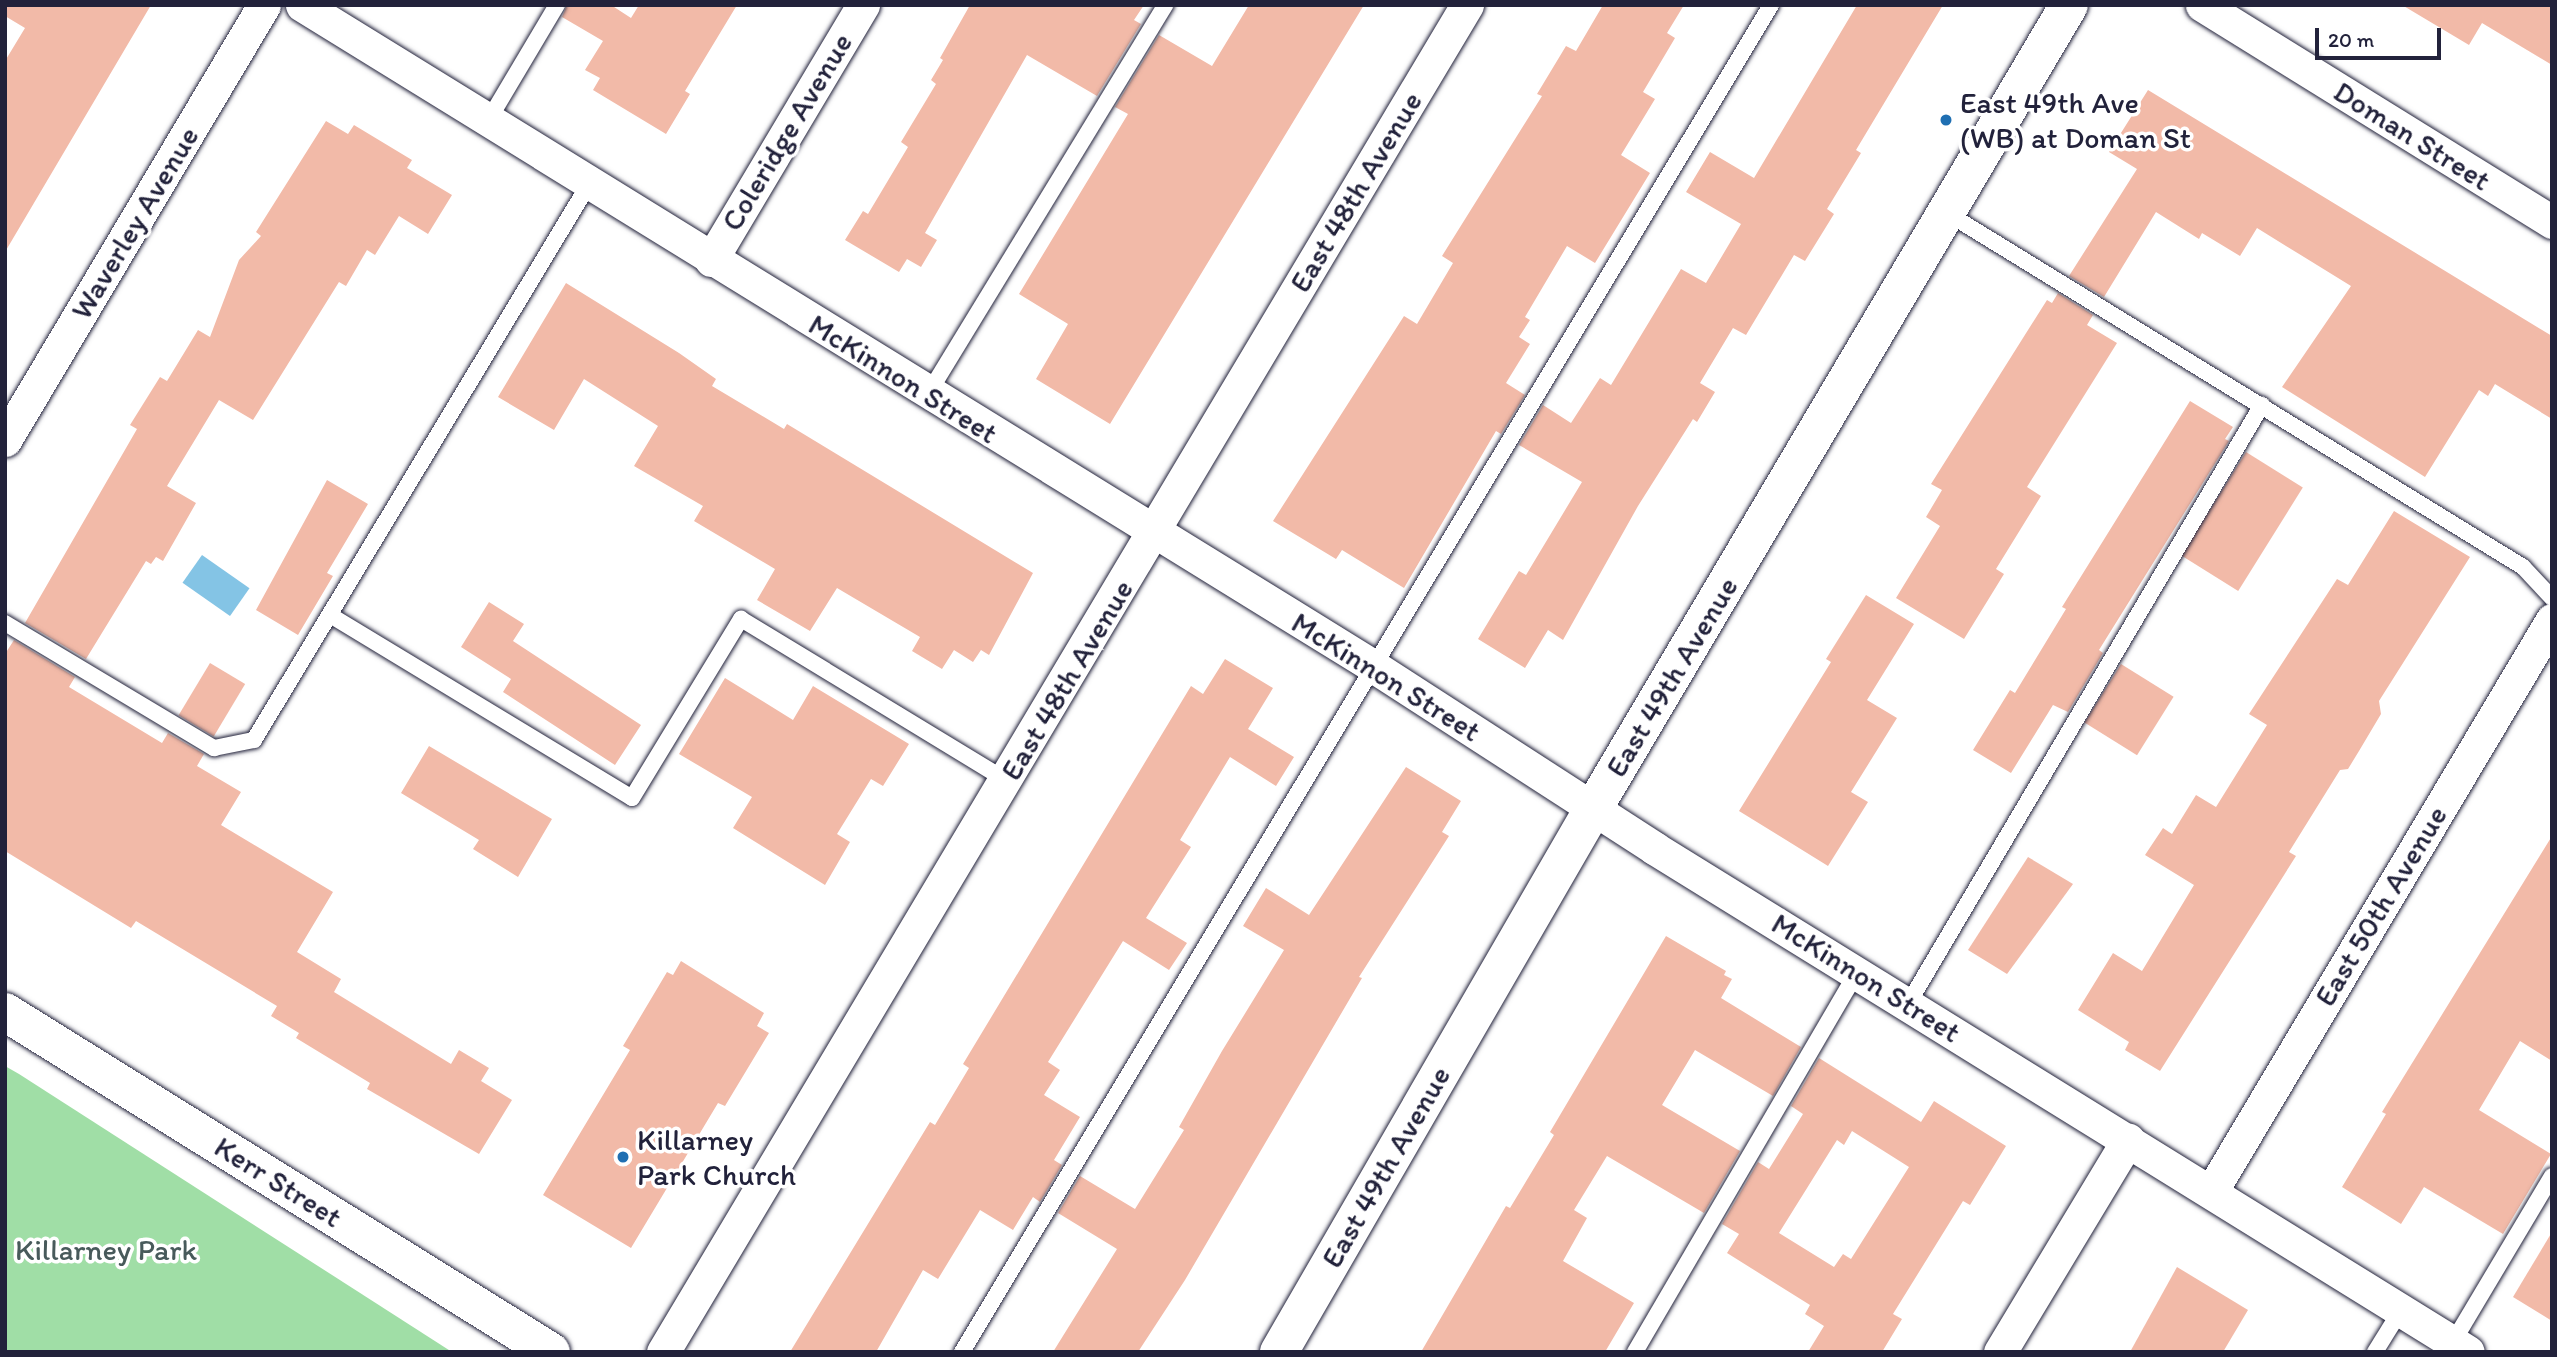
<!DOCTYPE html>
<html>
<head>
<meta charset="utf-8">
<style>
	body { margin:0 }
	#map { position:relative; width:2557px; height:1357px; overflow:hidden; background:#fff; font-family:Itim,sans-serif }
	div>[style] { position:absolute }
	[style*='--x'] { left:calc(var(--x)*1px); top:calc(var(--y)*1px); width:calc(var(--w)*1px); rotate:calc(var(--a)*1deg) }
	.green>* { inset:0; background:#a0dea6 }
	.water>* { inset:0; background:#84c4e5; transform-origin:0 0 }
	.building>* { inset:0; background:#f2baa8; transform-origin:0 0 }
	.roads { filter:drop-shadow(0 0 2px #22223b) drop-shadow(0 0 2px #22223b) }
	.lane>* { height:16px; margin:-8px; padding:0 8px; transform-origin:8px; border-radius:8px; background:#fff }
	.street>* { height:33px; margin:-16.5px; padding:0 16.5px; transform-origin:16.5px; border-radius:16.5px; background:#fff }
	.secondary>* { height:38px; margin:-19px; padding:0 19px; transform-origin:19px; border-radius:19px; background:#fff }
	.dots>* { width:19px; height:19px; translate:-50% -50%; box-sizing:border-box; border:4px solid #fff; border-radius:50% }
	span { translate:-50% -50%; white-space:nowrap; text-align:center; line-height:1.15; -webkit-text-stroke:7px #fff; paint-order:stroke }
	.poi-label { font-size:30px; color:#22223b }
	.left { translate:0 -50%; text-align:left }
	.street-label { font-size:30px; color:#22223b }
	.park-label { font-size:30px; color:#485a5b }
	.frame { position:absolute; inset:0; border:7px solid #22223b; pointer-events:none }
	.scale { position:absolute; left:2315px; top:28px; width:126px; height:32px; box-sizing:border-box; border:4px solid #22223b; border-top:0; padding-left:9px; font-size:21px; line-height:24px; white-space:nowrap; color:#22223b; -webkit-text-stroke:5px #fff; paint-order:stroke }
</style>
</head>
<body>
<div id="map">
	<div class="green">
		<i style="clip-path:polygon(5px 1066px,19px 1074px,452px 1352px,5px 1352px)"></i>
	</div>
	<div class="water">
		<i style="left:202px;top:555px;width:58px;height:34px;rotate:35deg"></i>
	</div>
	<div class="building">
		<i style="clip-path:polygon(5px 5px,151px 5px,5px 252px,5px 61px,25px 28px,5px 16px)"></i>
		<i style="clip-path:polygon(567px 5px,611px 5px,631px 18px,639px 5px,737px 5px,685px 91px,690px 94px,666px 134px,593px 90px,600px 78px,585px 70px,603px 41px,562px 17px)"></i>
		<i style="clip-path:polygon(970px 5px,1144px 5px,1134px 20px,1141px 24px,1097px 96px,1027px 55px,925px 233px,937px 240px,921px 267px,907px 259px,899px 272px,845px 240px,863px 211px,868px 214px,908px 147px,901px 142px,936px 84px,931px 80px,943px 60px,940px 58px)"></i>
		<i style="clip-path:polygon(1249px 5px,1364px 5px,1110px 424px,1036px 379px,1068px 324px,1019px 294px,1128px 114px,1115px 107px,1159px 35px,1212px 66px)"></i>
		<i style="clip-path:polygon(1603px 5px,1684px 5px,1667px 33px,1675px 38px,1643px 92px,1655px 99px,1621px 155px,1650px 173px,1595px 263px,1567px 246px,1525px 317px,1530px 320px,1519px 337px,1530px 344px,1506px 383px,1525px 395px,1501px 434px,1496px 431px,1404px 588px,1342px 550px,1336px 559px,1273px 521px,1404px 316px,1417px 324px,1453px 263px,1442px 256px,1542px 96px,1537px 94px,1566px 46px,1576px 51px)"></i>
		<i style="clip-path:polygon(1857px 5px,1943px 5px,1856px 150px,1861px 153px,1827px 209px,1834px 214px,1805px 261px,1794px 255px,1746px 335px,1733px 328px,1700px 383px,1715px 392px,1697px 422px,1693px 419px,1638px 506px,1563px 640px,1548px 630px,1525px 668px,1478px 639px,1519px 571px,1526px 575px,1582px 482px,1519px 445px,1543px 405px,1571px 423px,1600px 378px,1611px 385px,1681px 269px,1706px 283px,1741px 224px,1686px 192px,1710px 152px,1754px 178px)"></i>
		<i style="clip-path:polygon(2402px 5px,2552px 5px,2552px 65px,2482px 23px,2469px 45px)"></i>
		<i style="clip-path:polygon(2148px 90px,2552px 336px,2552px 419px,2495px 384px,2488px 396px,2479px 390px,2425px 477px,2282px 387px,2351px 286px,2257px 228px,2240px 256px,2202px 233px,2199px 239px,2156px 212px,2104px 297px,2069px 276px,2137px 169px,2109px 152px)"></i>
		<i style="clip-path:polygon(326px 121px,348px 134px,354px 125px,412px 160px,407px 168px,452px 195px,428px 234px,399px 216px,375px 255px,367px 250px,346px 286px,339px 282px,253px 420px,219px 400px,167px 486px,196px 503px,163px 561px,156px 557px,151px 564px,146px 561px,86px 659px,25px 623px,137px 429px,130px 425px,160px 377px,167px 381px,198px 330px,210px 337px,239px 260px,261px 236px,256px 232px)"></i>
		<i style="clip-path:polygon(566px 283px,679px 353px,716px 379px,712px 386px,784px 429px,787px 424px,1033px 573px,989px 655px,981px 650px,973px 662px,954px 650px,942px 669px,912px 651px,920px 637px,837px 588px,810px 631px,757px 600px,775px 569px,694px 521px,703px 506px,634px 466px,658px 426px,584px 379px,554px 430px,498px 397px)"></i>
		<i style="clip-path:polygon(2058px 293px,2093px 315px,2087px 325px,2117px 343px,2027px 487px,2041px 496px,1996px 569px,2004px 574px,1964px 639px,1896px 598px,1940px 526px,1926px 517px,1942px 490px,1931px 484px,2047px 300px,2052px 303px)"></i>
		<i style="clip-path:polygon(2190px 401px,2233px 427px,2225px 439px,2229px 441px,2099px 650px,2103px 653px,2068px 712px,2053px 705px,2011px 773px,1973px 750px,2010px 690px,2015px 693px,2066px 609px,2062px 607px)"></i>
		<i style="left:2246px;top:452px;width:67px;height:122px;rotate:32deg"></i>
		<i style="clip-path:polygon(327px 480px,368px 504px,327px 573px,333px 576px,298px 635px,256px 610px)"></i>
		<i style="clip-path:polygon(2394px 511px,2470px 557px,2379px 701px,2381px 714px,2359px 751px,2348px 769px,2340px 770px,2289px 852px,2296px 856px,2160px 1071px,2125px 1050px,2129px 1042px,2078px 1010px,2113px 953px,2142px 971px,2194px 885px,2145px 855px,2163px 828px,2172px 834px,2196px 795px,2216px 807px,2267px 725px,2249px 714px,2337px 579px,2348px 585px)"></i>
		<i style="clip-path:polygon(1866px 595px,1914px 624px,1867px 700px,1897px 718px,1851px 792px,1868px 802px,1828px 866px,1739px 811px,1831px 662px,1826px 659px)"></i>
		<i style="clip-path:polygon(489px 602px,524px 624px,513px 641px,641px 725px,615px 765px,503px 692px,511px 679px,461px 647px)"></i>
		<i style="clip-path:polygon(14px 640px,75px 677px,69px 687px,162px 743px,168px 733px,204px 754px,197px 766px,241px 792px,221px 825px,333px 892px,297px 952px,341px 979px,334px 992px,451px 1064px,459px 1050px,489px 1068px,481px 1081px,512px 1100px,479px 1154px,367px 1089px,370px 1083px,296px 1038px,299px 1033px,271px 1016px,277px 1006px,136px 921px,131px 928px,5px 851px,5px 654px)"></i>
		<i style="clip-path:polygon(1225px 659px,1273px 688px,1248px 729px,1294px 757px,1276px 786px,1230px 757px,1180px 840px,1191px 847px,1146px 918px,1187px 943px,1169px 970px,1123px 941px,1048px 1062px,1060px 1070px,1044px 1095px,1080px 1117px,1054px 1160px,1062px 1165px,1040px 1202px,1033px 1197px,1013px 1230px,980px 1210px,938px 1279px,923px 1270px,876px 1352px,790px 1352px,930px 1122px,935px 1125px,969px 1068px,963px 1064px,1191px 686px,1203px 694px)"></i>
		<i style="left:210px;top:663px;width:41px;height:61px;rotate:31deg"></i>
		<i style="left:2121px;top:664px;width:62px;height:69px;rotate:32deg"></i>
		<i style="clip-path:polygon(725px 678px,793px 720px,813px 686px,909px 744px,883px 786px,871px 779px,837px 834px,850px 842px,825px 885px,733px 828px,752px 797px,679px 754px)"></i>
		<i style="clip-path:polygon(429px 746px,552px 819px,518px 877px,473px 849px,479px 840px,401px 793px)"></i>
		<i style="clip-path:polygon(1406px 767px,1461px 801px,1442px 832px,1449px 836px,1359px 977px,1362px 978px,1185px 1280px,1138px 1352px,1053px 1352px,1117px 1249px,1058px 1213px,1080px 1176px,1135px 1209px,1184px 1130px,1179px 1127px,1222px 1051px,1284px 950px,1243px 926px,1266px 888px,1309px 915px)"></i>
		<i style="clip-path:polygon(2552px 836px,2552px 1061px,2520px 1041px,2479px 1110px,2551px 1154px,2503px 1234px,2424px 1187px,2401px 1224px,2342px 1187px,2386px 1114px,2382px 1112px)"></i>
		<i style="clip-path:polygon(2028px 857px,2073px 884px,2007px 974px,1968px 950px)"></i>
		<i style="clip-path:polygon(1666px 936px,1726px 971px,1724px 975px,1732px 979px,1721px 998px,1801px 1047px,1773px 1096px,1695px 1050px,1662px 1105px,1740px 1151px,1704px 1213px,1607px 1156px,1574px 1210px,1587px 1218px,1563px 1261px,1634px 1303px,1605px 1352px,1421px 1352px,1506px 1206px,1510px 1208px,1554px 1135px,1550px 1132px)"></i>
		<i style="clip-path:polygon(681px 961px,764px 1013px,757px 1026px,769px 1033px,725px 1106px,718px 1103px,631px 1248px,543px 1195px,630px 1050px,623px 1046px,667px 972px,673px 975px)"></i>
		<i style="clip-path:polygon(evenodd,1819px 1058px,1921px 1122px,1934px 1101px,2006px 1146px,1970px 1205px,1963px 1201px,1893px 1314px,1902px 1319px,1882px 1352px,1808px 1352px,1824px 1326px,1805px 1314px,1810px 1305px,1727px 1253px,1739px 1234px,1722px 1224px,1758px 1162px,1769px 1169px,1803px 1114px,1791px 1106px,1819px 1058px,1852px 1131px,1909px 1167px,1851px 1259px,1843px 1254px,1834px 1267px,1779px 1233px,1837px 1140px,1844px 1145px,1852px 1131px)"></i>
		<i style="clip-path:polygon(2552px 1232px,2552px 1321px,2513px 1297px)"></i>
		<i style="clip-path:polygon(2177px 1267px,2248px 1310px,2223px 1352px,2130px 1352px)"></i>
	</div>
	<div class="roads">
		<div class="lane">
			<i style="--x:488;--y:121;--w:135;--a:-59.3"></i>
			<i style="--x:1947;--y:213;--w:676;--a:31.57"></i>
			<i style="--x:2523;--y:567;--w:42;--a:46.9"></i>
			<i style="--x:928;--y:394;--w:456;--a:-58.6"></i>
			<i style="--x:330;--y:615;--w:353;--a:31.2"></i>
			<i style="--x:632;--y:798;--w:210;--a:-58.7"></i>
			<i style="--x:741;--y:619;--w:310;--a:31.3"></i>
			<i style="--x:5;--y:623;--w:244;--a:30.9"></i>
			<i style="--x:214;--y:748;--w:41;--a:-11.3"></i>
			<i style="--x:254;--y:740;--w:649;--a:-58.93"></i>
			<i style="--x:1908;--y:1004;--w:696;--a:-59.42"></i>
			<i style="--x:2453;--y:1342;--w:193;--a:-59.2"></i>
			<i style="--x:962;--y:1352;--w:1571;--a:-59.01"></i>
			<i style="--x:1635;--y:1352;--w:440;--a:-59.7"></i>
			<i style="--x:2375;--y:1352;--w:49;--a:-58.2"></i>
		</div>
		<div class="street">
			<i style="--x:302;--y:5;--w:1259;--a:31.68"></i>
			<i style="--x:1373;--y:666;--w:335;--a:32.9"></i>
			<i style="--x:1654;--y:848;--w:957;--a:31.76"></i>
			<i style="--x:2202;--y:5;--w:412;--a:31.8"></i>
			<i style="--x:711;--y:260;--w:297;--a:-59.2"></i>
			<i style="--x:5;--y:440;--w:506;--a:-59.23"></i>
			<i style="--x:2211;--y:1192;--w:666;--a:-59.2"></i>
			<i style="--x:663;--y:1352;--w:1569;--a:-59.17"></i>
			<i style="--x:2000;--y:1352;--w:248;--a:-58.9"></i>
		</div>
		<div class="secondary">
			<i style="--x:5;--y:1012;--w:643;--a:31.91"></i>
			<i style="--x:1279;--y:1352;--w:627;--a:-59.96"></i>
			<i style="--x:1593;--y:809;--w:934;--a:-59.37"></i>
		</div>
	</div>
	<div class="dots">
		<i style="left:1946px;top:120px;background:#1f6fb2"></i>
		<i style="left:623px;top:1157px;background:#1f6fb2"></i>
	</div>
	<div class="poi-label">
		<span class="left" style="left:1960px;top:120px">East 49th Ave<br>(WB) at Doman St</span>
		<span class="left" style="left:637px;top:1157px">Killarney<br>Park Church</span>
	</div>
	<div class="street-label">
		<span style="left:787px;top:132px;rotate:-59deg">Coleridge Avenue</span>
		<span style="left:2412px;top:136px;rotate:32deg">Doman Street</span>
		<span style="left:1356px;top:192px;rotate:-59deg">East 48th Avenue</span>
		<span style="left:135px;top:223px;rotate:-59deg">Waverley Avenue</span>
		<span style="left:903px;top:379px;rotate:32deg">McKinnon Street</span>
		<span style="left:1386px;top:677px;rotate:32deg">McKinnon Street</span>
		<span style="left:1672px;top:677px;rotate:-59deg">East 49th Avenue</span>
		<span style="left:1067px;top:680px;rotate:-59deg">East 48th Avenue</span>
		<span style="left:2381px;top:906px;rotate:-59deg">East 50th Avenue</span>
		<span style="left:1866px;top:978px;rotate:32deg">McKinnon Street</span>
		<span style="left:1386px;top:1167px;rotate:-60deg">East 49th Avenue</span>
		<span style="left:278px;top:1182px;rotate:32deg">Kerr Street</span>
	</div>
	<div class="park-label">
		<span style="left:106px;top:1250px">Killarney Park</span>
	</div>
	<div class="frame"></div>
	<div class="scale">20 m</div>
</div>
</body>
</html>
